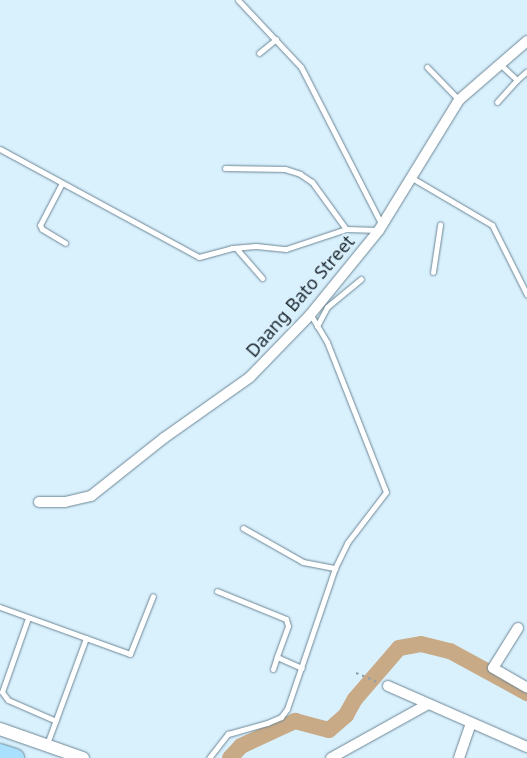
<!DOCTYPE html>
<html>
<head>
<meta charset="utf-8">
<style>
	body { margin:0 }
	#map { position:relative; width:527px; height:758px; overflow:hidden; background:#d9f0fd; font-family:"Noto Sans",sans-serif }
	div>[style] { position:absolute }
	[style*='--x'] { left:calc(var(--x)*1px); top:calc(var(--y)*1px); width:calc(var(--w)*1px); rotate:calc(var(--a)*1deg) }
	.river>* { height:16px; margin:-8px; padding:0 8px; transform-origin:8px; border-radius:8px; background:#c9aa86 }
	.path>* { height:2px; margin-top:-1px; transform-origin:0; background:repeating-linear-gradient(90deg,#8fa1ab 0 2.5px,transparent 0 6.5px) }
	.roads { filter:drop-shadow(0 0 1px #6c8695) drop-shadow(0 0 1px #6c8695) }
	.service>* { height:5px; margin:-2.5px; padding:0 2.5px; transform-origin:2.5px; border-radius:2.5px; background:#fff }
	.minor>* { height:10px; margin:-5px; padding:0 5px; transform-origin:5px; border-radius:5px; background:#fff }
	.tertiary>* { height:12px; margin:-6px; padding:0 6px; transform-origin:6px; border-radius:6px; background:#fff }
	.motorway>* { height:18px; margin:-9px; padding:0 9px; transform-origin:9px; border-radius:9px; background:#a9e0fe }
	span { translate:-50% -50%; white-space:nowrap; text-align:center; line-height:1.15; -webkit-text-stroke:4.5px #d9f0fd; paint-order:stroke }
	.street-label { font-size:18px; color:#1f2a30 }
</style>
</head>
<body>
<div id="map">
	<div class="river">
		<i style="--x:230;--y:758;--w:16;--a:-47"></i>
		<i style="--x:241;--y:746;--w:60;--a:-24.8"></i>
		<i style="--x:295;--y:721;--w:35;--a:15"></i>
		<i style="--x:329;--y:730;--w:23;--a:-41"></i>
		<i style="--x:346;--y:715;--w:18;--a:-61"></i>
		<i style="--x:355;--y:699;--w:67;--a:-49.2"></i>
		<i style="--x:399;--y:648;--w:22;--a:-10"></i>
		<i style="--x:421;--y:644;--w:30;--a:14"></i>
		<i style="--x:450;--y:651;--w:88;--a:28.6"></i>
	</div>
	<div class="path">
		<i style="--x:356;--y:673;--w:25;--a:23"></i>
	</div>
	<div class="roads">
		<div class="service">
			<i style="--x:238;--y:0;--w:92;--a:46.8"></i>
			<i style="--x:301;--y:67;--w:178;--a:62.9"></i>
			<i style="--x:259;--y:53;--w:22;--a:-39"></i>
			<i style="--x:427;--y:67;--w:46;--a:45.9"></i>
			<i style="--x:517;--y:80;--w:13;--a:-42"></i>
			<i style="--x:497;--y:102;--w:30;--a:-48"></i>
			<i style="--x:517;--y:80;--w:23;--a:-137"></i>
			<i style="--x:0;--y:149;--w:226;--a:28.5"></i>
			<i style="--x:199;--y:257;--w:34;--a:-15"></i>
			<i style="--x:232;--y:248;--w:24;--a:-5"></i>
			<i style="--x:256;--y:246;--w:30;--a:6"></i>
			<i style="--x:286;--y:249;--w:63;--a:-18.4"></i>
			<i style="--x:346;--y:229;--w:32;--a:2"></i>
			<i style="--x:225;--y:168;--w:60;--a:1"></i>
			<i style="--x:285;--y:169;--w:16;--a:18"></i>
			<i style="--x:300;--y:174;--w:14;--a:34"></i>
			<i style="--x:312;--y:182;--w:58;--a:54.1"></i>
			<i style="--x:412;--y:178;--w:93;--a:30.4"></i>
			<i style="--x:492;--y:225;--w:78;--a:63.4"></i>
			<i style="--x:62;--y:183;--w:47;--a:117.6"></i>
			<i style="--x:40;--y:225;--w:4;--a:63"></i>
			<i style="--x:42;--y:229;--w:27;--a:31"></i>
			<i style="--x:236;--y:248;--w:40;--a:49"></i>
			<i style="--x:433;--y:272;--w:48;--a:-81.5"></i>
			<i style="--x:317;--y:326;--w:21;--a:-62"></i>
			<i style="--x:327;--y:307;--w:44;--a:-39.5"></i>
			<i style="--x:243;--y:528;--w:69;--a:29.5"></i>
			<i style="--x:303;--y:562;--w:33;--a:11"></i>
			<i style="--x:217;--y:591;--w:74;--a:22.1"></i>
			<i style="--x:286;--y:619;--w:7;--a:74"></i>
			<i style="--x:288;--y:626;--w:33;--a:110"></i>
			<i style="--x:0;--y:607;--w:138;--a:19.9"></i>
			<i style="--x:130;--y:654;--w:62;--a:-68.4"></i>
			<i style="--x:28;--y:618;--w:78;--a:109.4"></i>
			<i style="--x:2;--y:692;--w:10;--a:53"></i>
			<i style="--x:8;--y:700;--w:52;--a:23.6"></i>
			<i style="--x:273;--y:669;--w:13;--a:-72"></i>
			<i style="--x:277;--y:657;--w:27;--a:24"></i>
			<i style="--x:47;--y:744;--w:113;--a:-69.8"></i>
			<i style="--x:209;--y:758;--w:31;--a:-52"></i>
			<i style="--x:228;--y:734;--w:41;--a:-15.8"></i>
			<i style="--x:267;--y:723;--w:15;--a:-23"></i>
			<i style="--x:281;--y:717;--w:10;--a:-53"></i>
			<i style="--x:287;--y:709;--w:149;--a:-71.2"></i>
			<i style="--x:335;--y:568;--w:28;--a:-64"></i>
			<i style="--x:347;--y:543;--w:64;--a:-52.6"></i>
			<i style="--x:386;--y:492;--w:161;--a:-111.5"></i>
			<i style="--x:327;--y:342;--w:31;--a:-121"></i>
		</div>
		<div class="minor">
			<i style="--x:39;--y:502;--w:26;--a:0"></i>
			<i style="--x:65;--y:502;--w:27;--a:-13"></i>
			<i style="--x:91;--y:496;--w:93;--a:-38.5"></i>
			<i style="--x:164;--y:438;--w:105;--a:-35.3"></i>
			<i style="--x:250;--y:377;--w:86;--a:-45.9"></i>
			<i style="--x:310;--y:315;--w:109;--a:-50.9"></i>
			<i style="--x:379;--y:230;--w:153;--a:-58.4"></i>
			<i style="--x:459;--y:100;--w:90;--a:-40.9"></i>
			<i style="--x:518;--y:628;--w:47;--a:122"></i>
			<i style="--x:493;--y:668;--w:39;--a:30"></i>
			<i style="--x:388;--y:686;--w:152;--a:23.7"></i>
			<i style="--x:331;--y:758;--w:111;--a:-29.1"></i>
			<i style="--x:459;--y:758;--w:36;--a:-71"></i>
		</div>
		<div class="tertiary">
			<i style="--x:0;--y:729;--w:88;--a:19.3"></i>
		</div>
		<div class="motorway">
			<i style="--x:0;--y:753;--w:16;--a:18"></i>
		</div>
	</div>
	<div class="street-label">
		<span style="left:300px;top:296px;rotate:-49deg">Daang Bato Street</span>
	</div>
</div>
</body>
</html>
